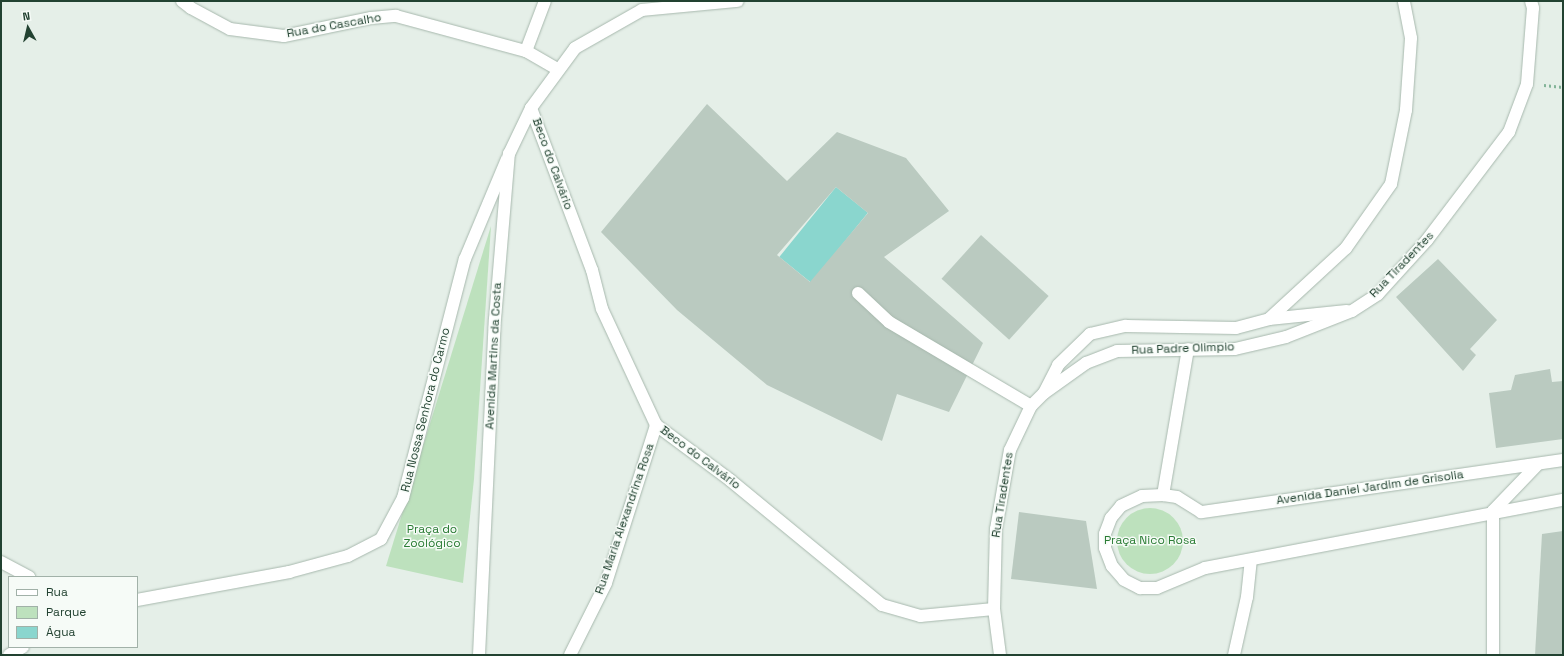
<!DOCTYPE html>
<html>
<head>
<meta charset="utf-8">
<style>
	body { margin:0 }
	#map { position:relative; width:1564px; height:656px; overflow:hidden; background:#e5efe8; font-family:"Space Grotesk",sans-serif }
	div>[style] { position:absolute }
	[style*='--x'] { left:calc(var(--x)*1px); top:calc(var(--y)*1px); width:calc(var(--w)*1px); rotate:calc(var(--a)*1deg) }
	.green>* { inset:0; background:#bde1bd }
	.round { border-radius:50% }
	.water>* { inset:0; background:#8ad6ce; transform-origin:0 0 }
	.building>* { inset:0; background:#bacac0; transform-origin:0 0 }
	.path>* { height:2.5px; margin-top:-1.25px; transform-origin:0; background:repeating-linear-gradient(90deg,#83b498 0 2px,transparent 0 5px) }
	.roads { filter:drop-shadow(0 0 1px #a7b8ad) drop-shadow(0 0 1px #a7b8ad) }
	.lane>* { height:12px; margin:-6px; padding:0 6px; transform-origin:6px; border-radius:6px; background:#fff }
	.street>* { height:12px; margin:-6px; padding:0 6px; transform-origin:6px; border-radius:6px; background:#fff }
	.secondary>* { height:12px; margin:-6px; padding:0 6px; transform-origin:6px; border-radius:6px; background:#fff }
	span { translate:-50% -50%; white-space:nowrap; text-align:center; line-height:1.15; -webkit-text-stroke:3px #f6fbf7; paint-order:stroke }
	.street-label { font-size:12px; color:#224231 }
	.park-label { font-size:12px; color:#2a7c34 }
	.frame { position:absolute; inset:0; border:2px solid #224231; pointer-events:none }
	.legend { position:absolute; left:8px; top:576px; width:130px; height:72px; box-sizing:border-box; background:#f6fbf7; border:1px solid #a1b1a8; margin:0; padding:5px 7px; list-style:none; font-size:12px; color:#224231 }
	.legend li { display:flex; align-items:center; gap:8px; height:20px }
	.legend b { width:20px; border:1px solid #a1b1a8 }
	.north { position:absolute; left:8px; top:8px; width:40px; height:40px; -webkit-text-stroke:3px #f6fbf7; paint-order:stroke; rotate:352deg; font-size:11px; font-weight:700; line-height:16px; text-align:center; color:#224231 }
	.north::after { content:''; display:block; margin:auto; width:14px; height:18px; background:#224231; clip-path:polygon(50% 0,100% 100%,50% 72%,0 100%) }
</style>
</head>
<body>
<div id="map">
	<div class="green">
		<i style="clip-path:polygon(491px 226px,474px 479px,463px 583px,386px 566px)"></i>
		<i class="round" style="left:1117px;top:508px;width:66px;height:66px"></i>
	</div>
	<div class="water">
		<i style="left:836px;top:187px;width:41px;height:90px;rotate:39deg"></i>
	</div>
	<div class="building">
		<i style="clip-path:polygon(evenodd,707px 104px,787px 181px,837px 132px,906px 158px,949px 211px,884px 257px,983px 343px,949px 412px,897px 394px,882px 441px,767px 385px,677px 310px,601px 232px,707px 104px,836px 187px,868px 213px,810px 282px,777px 255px,836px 187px)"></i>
		<i style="left:981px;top:235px;width:91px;height:59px;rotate:42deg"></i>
		<i style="clip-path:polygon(1438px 259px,1497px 320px,1470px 349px,1476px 355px,1463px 371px,1396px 297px)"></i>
		<i style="clip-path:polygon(1550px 369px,1552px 382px,1563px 381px,1563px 439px,1496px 448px,1489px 393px,1511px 390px,1515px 375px)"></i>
		<i style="clip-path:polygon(1019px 512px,1086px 521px,1097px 589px,1011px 579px)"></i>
		<i style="clip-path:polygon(1563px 531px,1563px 655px,1535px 655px,1542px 534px)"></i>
	</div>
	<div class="path">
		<i style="--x:1544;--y:85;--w:19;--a:6"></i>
	</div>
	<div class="roads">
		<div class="lane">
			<i style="--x:858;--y:293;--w:42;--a:43.1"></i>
			<i style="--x:889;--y:322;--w:165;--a:30.6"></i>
		</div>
		<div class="street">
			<i style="--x:182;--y:1;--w:11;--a:38"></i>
			<i style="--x:191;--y:8;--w:44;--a:28.3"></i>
			<i style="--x:230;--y:29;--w:54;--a:7.4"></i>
			<i style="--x:284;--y:36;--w:89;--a:-11.7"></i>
			<i style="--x:371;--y:18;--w:25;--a:-5"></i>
			<i style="--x:396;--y:16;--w:135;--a:15.1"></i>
			<i style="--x:526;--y:51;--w:36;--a:30"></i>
			<i style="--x:526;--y:51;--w:53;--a:-69.2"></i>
			<i style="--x:531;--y:108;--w:173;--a:69.4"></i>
			<i style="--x:592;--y:270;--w:40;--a:75.6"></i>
			<i style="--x:602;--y:309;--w:128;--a:65"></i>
			<i style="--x:656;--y:425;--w:92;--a:36.6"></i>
			<i style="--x:730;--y:480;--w:197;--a:39.4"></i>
			<i style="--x:882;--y:605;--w:40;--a:16"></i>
			<i style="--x:920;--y:616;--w:74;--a:-5.4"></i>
			<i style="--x:1269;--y:319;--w:105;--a:-42.7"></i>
			<i style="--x:1346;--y:248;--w:78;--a:-54.9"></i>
			<i style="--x:1391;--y:184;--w:76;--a:-78.5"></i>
			<i style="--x:1406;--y:110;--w:72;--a:-86"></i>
			<i style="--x:1411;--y:38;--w:38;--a:-101"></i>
			<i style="--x:1044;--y:393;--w:31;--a:-63"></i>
			<i style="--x:1058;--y:365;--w:45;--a:-44.1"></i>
			<i style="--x:1090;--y:334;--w:37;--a:-13"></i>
			<i style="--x:1126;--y:326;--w:110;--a:1"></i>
			<i style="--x:1236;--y:328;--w:34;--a:-15"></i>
			<i style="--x:1269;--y:319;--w:78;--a:-5.9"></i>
			<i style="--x:1563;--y:460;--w:366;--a:171.8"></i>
			<i style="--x:1201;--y:512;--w:28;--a:-148"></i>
			<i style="--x:1177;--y:497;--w:14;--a:-172"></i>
			<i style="--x:1163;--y:495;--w:21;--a:177"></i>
			<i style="--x:1142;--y:496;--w:23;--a:155"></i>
			<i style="--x:1121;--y:506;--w:16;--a:130"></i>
			<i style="--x:1111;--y:518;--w:17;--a:111"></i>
			<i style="--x:1105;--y:534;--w:14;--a:90"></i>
			<i style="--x:1105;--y:548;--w:19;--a:69"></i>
			<i style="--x:1112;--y:566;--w:18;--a:49"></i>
			<i style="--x:1124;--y:580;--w:18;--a:27"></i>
			<i style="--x:1140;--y:588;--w:17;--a:0"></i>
			<i style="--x:1157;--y:588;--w:52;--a:-22.6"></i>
			<i style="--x:1205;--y:568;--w:364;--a:-10.8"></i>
			<i style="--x:1163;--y:495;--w:148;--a:-80.3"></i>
			<i style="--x:1493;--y:511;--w:65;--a:-46.2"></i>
			<i style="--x:1;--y:562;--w:32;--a:28"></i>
			<i style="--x:137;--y:600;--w:155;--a:-10.4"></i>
			<i style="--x:289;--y:572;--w:61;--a:-15.2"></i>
			<i style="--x:348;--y:556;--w:37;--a:-27"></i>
			<i style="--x:381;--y:539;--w:47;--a:-61.8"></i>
			<i style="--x:403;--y:498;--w:247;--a:-75.5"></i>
			<i style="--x:465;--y:259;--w:108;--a:-67.2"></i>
			<i style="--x:9;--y:655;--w:16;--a:-30"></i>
			<i style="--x:570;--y:655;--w:80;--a:-63.4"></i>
			<i style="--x:606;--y:583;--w:166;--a:-72.4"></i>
			<i style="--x:1234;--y:655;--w:59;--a:-77.4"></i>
			<i style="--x:1247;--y:597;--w:37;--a:-84"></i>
			<i style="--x:1493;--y:655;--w:144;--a:-90"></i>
		</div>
		<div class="secondary">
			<i style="--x:479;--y:655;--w:336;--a:-87.3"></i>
			<i style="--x:495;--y:319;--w:166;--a:-85.2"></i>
			<i style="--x:509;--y:154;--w:51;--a:-64.4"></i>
			<i style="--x:531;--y:108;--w:74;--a:-53.7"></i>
			<i style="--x:575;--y:48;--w:77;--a:-29.6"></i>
			<i style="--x:642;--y:10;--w:96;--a:-5.4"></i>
			<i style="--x:1000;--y:655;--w:46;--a:-97.4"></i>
			<i style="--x:994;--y:609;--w:80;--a:-88.6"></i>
			<i style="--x:996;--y:529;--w:80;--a:-80"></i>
			<i style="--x:1010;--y:450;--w:49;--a:-64.5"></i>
			<i style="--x:1031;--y:406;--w:18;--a:-45"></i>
			<i style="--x:1044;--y:393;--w:52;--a:-35.5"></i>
			<i style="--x:1086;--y:363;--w:33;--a:-21"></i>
			<i style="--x:1117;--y:351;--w:118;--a:-1"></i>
			<i style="--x:1235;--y:349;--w:52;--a:-13.2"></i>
			<i style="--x:1286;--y:337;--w:71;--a:-21.5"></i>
			<i style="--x:1352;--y:311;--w:31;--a:-33"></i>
			<i style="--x:1378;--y:294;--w:73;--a:-47.8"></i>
			<i style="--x:1427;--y:240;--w:136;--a:-52.8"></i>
			<i style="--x:1509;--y:132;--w:51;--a:-69.4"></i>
			<i style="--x:1527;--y:84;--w:76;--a:-85.5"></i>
			<i style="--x:1533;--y:8;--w:7;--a:-106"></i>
		</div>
	</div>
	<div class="street-label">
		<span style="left:334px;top:26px;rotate:-10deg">Rua do Cascalho</span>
		<span style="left:552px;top:164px;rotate:70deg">Beco do Calvário</span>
		<span style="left:1402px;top:265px;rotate:-46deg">Rua Tiradentes</span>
		<span style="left:1183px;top:349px;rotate:-2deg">Rua Padre Olimpio</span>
		<span style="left:494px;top:356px;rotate:-87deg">Avenida Martins da Costa</span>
		<span style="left:426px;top:410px;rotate:-76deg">Rua Nossa Senhora do Carmo</span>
		<span style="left:700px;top:458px;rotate:37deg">Beco do Calvário</span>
		<span style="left:1370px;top:488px;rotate:-8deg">Avenida Daniel Jardim de Grisolia</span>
		<span style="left:1003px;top:495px;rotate:-81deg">Rua Tiradentes</span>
		<span style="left:625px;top:519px;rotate:-71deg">Rua Maria Alexandrina Rosa</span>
	</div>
	<div class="park-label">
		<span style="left:432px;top:537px">Praça do<br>Zoológico</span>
		<span style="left:1150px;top:541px">Praça Nico Rosa</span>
	</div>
	<div class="frame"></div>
	<ul class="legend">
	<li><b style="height:5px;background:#fff"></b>Rua</li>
	<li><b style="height:11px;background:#bde1bd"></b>Parque</li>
	<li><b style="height:11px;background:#8ad6ce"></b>Água</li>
	</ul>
	<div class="north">N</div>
</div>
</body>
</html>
